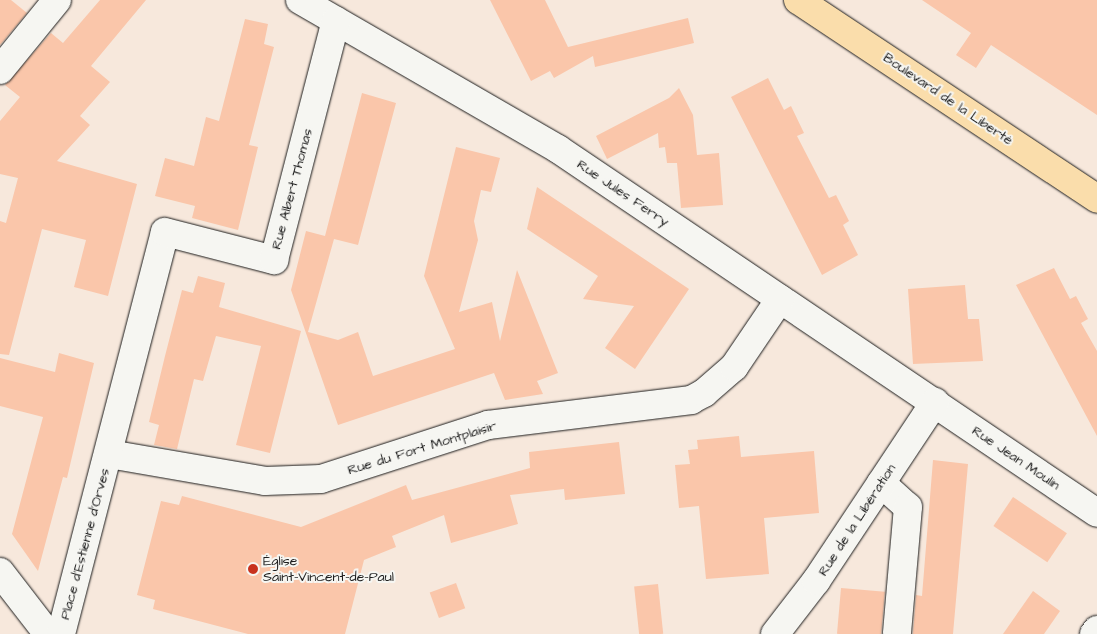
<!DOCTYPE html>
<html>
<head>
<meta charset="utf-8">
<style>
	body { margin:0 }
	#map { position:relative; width:1097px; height:634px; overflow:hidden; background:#f7e8dc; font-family:"Architects Daughter",sans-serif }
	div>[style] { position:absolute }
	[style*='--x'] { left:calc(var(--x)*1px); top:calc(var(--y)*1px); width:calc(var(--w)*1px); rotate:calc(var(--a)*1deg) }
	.building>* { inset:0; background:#fac6aa; transform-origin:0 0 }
	.roads { filter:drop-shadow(0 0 1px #1c1c1c) drop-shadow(0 0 1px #1c1c1c) }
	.minor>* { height:28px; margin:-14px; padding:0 14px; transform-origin:14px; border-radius:14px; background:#f6f6f2 }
	.major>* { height:28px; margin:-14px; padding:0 14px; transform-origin:14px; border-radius:14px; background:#faddab }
	.dots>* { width:14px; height:14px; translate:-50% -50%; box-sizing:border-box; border:2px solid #f6f6f2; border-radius:50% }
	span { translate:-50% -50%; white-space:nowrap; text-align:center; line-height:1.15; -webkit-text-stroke:4px #f6f6f2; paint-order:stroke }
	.street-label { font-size:14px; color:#1c1c1c }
	.poi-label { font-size:14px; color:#1c1c1c }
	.left { translate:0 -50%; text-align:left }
</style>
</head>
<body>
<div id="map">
	<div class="building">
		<i style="clip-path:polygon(0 0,11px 0,27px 13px,0 45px)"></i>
		<i style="clip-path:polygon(100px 0,146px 0,91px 66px,110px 82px,80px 116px,90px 125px,57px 161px,137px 184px,108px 296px,74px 287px,86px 240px,42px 229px,9px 355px,0 354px,0 221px,6px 223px,18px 178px,0 174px,0 121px,20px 97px,5px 85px,51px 33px,63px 43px)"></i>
		<i style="clip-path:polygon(490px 0,545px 0,568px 47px,688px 18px,694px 43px,595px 67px,593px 56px,554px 78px,550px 71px,531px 81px)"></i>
		<i style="clip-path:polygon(922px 0,1097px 0,1097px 115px,991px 45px,976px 68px,956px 55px,971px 33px)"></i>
		<i style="clip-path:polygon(245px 19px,268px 24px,264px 44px,274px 47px,249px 145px,258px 147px,238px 230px,192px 218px,195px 206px,155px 196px,165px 158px,194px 166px,206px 117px,219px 121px)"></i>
		<i style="clip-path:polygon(768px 78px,784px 110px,791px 106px,804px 133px,797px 136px,829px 198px,836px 195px,849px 221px,843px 225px,858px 255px,822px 275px,731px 97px)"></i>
		<i style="clip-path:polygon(679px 88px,693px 115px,697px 155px,719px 153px,723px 205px,681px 208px,677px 163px,667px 163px,665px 147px,659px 148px,658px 133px,607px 159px,596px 136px,669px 98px)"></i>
		<i style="clip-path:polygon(362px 93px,396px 103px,358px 245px,334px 239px,308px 332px,338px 340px,358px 332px,373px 376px,455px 349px,424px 276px,456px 147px,500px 158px,491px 192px,481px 190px,474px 221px,478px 240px,459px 312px,492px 302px,500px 341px,517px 270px,558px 373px,537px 381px,543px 394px,505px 400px,494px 373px,338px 425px,291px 290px,306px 231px,325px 236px)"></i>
		<i style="clip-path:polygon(537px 187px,689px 289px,635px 369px,605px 348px,634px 306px,583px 299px,598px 276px,527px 229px)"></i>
		<i style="clip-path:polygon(1054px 268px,1070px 299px,1076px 296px,1088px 319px,1081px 323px,1097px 351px,1097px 436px,1016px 285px)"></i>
		<i style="clip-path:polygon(198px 276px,225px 283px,219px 307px,301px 331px,270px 453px,236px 445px,261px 346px,216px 336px,203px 381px,194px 379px,177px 449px,154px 445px,159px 425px,149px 422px,165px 356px,182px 290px,193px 293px)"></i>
		<i style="clip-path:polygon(965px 285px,968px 319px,979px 319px,983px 361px,913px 364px,908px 289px)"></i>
		<i style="clip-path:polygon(59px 353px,94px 363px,67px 478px,63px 477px,38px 571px,12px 534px,43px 417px,0 406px,0 358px,55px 372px)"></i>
		<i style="clip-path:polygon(739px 436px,741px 457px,814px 451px,819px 513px,764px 518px,769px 574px,706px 579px,699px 506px,679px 508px,675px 465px,690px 464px,688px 450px,698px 449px,697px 440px)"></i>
		<i style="clip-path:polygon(619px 442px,625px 494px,565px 500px,564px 489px,510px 495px,518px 524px,451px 543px,444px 515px,392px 536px,396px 547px,364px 560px,345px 634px,248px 634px,153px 609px,155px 600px,137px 595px,161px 501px,179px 505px,182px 496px,301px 527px,406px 485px,412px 500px,530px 468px,529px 452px)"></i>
		<i style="clip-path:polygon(933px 460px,968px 464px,953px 634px,913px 634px,916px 595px,922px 596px)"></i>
		<i style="left:1013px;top:497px;width:65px;height:35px;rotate:34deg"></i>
		<i style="left:456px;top:583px;width:27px;height:28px;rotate:70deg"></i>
		<i style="left:658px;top:584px;width:50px;height:24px;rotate:84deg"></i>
		<i style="left:841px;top:588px;width:44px;height:46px;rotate:5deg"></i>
		<i style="clip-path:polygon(1033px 591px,1060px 611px,1044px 634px,1003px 634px)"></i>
	</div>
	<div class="roads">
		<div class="minor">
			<i style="--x:300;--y:0;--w:298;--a:30"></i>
			<i style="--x:558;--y:149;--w:650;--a:34.03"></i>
			<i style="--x:0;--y:70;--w:90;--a:-50.8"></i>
			<i style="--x:109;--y:454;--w:158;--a:9.8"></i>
			<i style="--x:265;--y:481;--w:56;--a:-2"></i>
			<i style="--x:321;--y:479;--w:176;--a:-17.9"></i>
			<i style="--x:488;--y:425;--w:205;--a:-7"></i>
			<i style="--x:691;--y:400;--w:15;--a:-28"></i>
			<i style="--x:704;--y:393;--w:40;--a:-41"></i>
			<i style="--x:734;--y:367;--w:82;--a:-55.9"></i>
			<i style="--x:881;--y:483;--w:36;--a:42"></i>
			<i style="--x:908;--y:507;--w:127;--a:95"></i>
			<i style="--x:0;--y:572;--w:78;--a:52.3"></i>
			<i style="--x:61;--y:634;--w:415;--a:-75.5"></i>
			<i style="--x:165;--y:232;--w:113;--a:14.4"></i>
			<i style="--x:274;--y:260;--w:247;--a:-75.5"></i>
			<i style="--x:775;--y:634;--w:67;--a:-52.3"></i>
			<i style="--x:816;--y:581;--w:215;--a:-56.4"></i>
			<i style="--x:1094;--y:634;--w:5;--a:-53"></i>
		</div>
		<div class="major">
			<i style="--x:798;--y:0;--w:359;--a:33.6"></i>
		</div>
	</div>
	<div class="dots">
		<i style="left:253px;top:569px;background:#c8321e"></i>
	</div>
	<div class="street-label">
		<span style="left:948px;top:99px;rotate:34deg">Boulevard de la Liberté</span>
		<span style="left:292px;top:189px;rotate:-75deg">Rue Albert Thomas</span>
		<span style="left:623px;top:193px;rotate:34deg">Rue Jules Ferry</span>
		<span style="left:422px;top:448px;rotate:-17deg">Rue du Fort Montplaisir</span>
		<span style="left:1016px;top:458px;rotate:34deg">Rue Jean Moulin</span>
		<span style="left:857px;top:520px;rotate:-57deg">Rue de la Libération</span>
		<span style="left:85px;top:544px;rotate:-75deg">Place d’Estienne d’Orves</span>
	</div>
	<div class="poi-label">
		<span class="left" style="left:263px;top:569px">Église<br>Saint-Vincent-de-Paul</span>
	</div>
</div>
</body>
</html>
